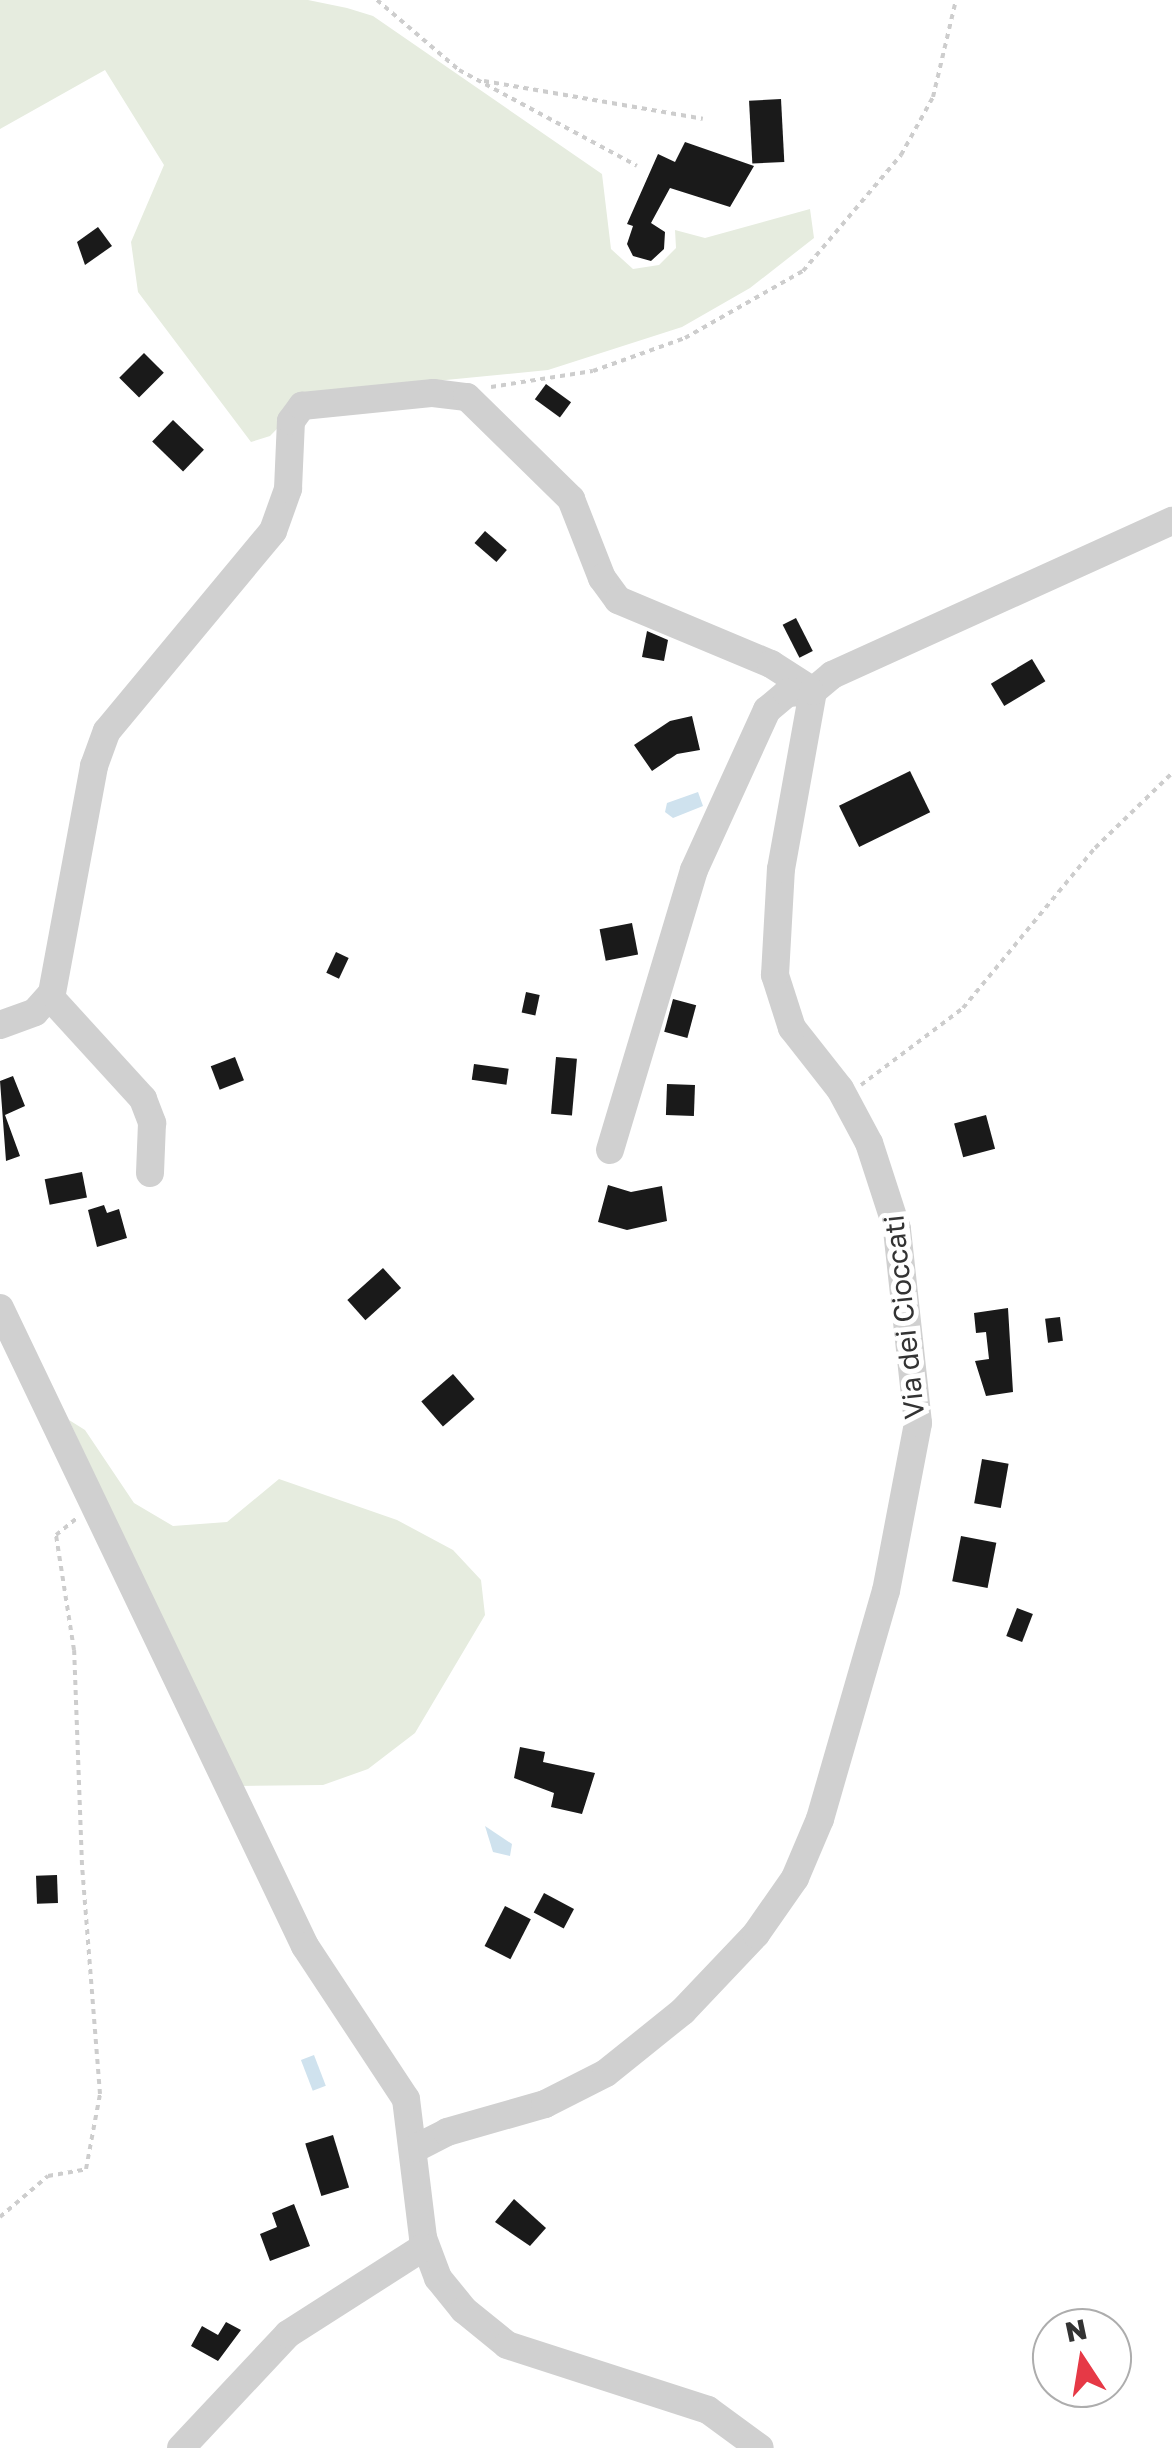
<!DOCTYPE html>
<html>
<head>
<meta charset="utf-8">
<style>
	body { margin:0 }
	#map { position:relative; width:1172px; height:2448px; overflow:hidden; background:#fff; font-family:"Golos Text",sans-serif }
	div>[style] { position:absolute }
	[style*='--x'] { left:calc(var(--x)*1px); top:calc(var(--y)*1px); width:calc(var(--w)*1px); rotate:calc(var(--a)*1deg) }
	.green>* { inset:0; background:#e6ecdf }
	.water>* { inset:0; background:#cfe2ee; transform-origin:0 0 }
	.building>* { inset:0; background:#1a1a1a; transform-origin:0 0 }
	.path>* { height:4px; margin-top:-2px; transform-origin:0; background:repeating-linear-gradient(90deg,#cdcdcd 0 5px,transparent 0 10px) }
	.minor>* { height:28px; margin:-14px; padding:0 14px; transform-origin:14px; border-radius:14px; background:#d0d0d0 }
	span { translate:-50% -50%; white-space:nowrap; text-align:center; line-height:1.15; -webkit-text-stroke:10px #fff; paint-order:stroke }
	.street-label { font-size:28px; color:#333 }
	.north { position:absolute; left:1032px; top:2308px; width:100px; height:100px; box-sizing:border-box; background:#fff; border:2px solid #adadad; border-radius:50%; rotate:348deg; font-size:28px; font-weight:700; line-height:40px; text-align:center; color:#333 }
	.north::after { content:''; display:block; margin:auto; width:35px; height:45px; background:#e63946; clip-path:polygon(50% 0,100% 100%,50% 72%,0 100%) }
</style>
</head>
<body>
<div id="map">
	<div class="green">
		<i style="clip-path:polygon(0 0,308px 0,347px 8px,373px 16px,602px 174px,611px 249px,633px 269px,659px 265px,676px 248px,675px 230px,705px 238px,810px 209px,814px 238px,750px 288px,682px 327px,548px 370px,312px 393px,270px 436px,251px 442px,138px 292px,131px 242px,164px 165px,105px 70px,0 129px)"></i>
		<i style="clip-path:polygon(69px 1420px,85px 1430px,134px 1503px,173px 1526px,227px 1522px,279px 1479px,397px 1520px,453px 1550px,481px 1580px,485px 1615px,415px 1733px,368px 1769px,323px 1785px,237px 1786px)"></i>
	</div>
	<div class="water">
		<i style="clip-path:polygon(698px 792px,703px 806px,673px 818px,665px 812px,667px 803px)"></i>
		<i style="clip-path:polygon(485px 1826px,512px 1844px,510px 1856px,493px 1852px)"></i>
		<i style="left:314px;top:2055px;width:33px;height:14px;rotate:69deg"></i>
	</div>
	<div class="building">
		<i style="left:781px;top:99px;width:63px;height:32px;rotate:87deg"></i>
		<i style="clip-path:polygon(685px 142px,754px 166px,730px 207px,670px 188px,651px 223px,665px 232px,664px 249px,651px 261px,633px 256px,627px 244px,633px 226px,627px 224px,658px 154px,675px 162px)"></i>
		<i style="clip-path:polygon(98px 227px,112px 246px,85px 265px,77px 242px)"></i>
		<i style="left:144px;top:353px;width:28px;height:35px;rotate:45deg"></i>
		<i style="left:546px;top:384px;width:31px;height:19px;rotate:36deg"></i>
		<i style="left:173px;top:420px;width:43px;height:30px;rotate:44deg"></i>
		<i style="left:485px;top:531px;width:29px;height:16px;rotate:41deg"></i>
		<i style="left:796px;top:618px;width:37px;height:15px;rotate:63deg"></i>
		<i style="clip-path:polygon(647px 631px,668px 640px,664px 661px,642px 657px)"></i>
		<i style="left:1032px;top:659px;width:26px;height:48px;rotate:59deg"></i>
		<i style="clip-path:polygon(692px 716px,700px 750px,677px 754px,652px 771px,634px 745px,670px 721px)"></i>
		<i style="left:910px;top:771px;width:46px;height:79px;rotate:64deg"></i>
		<i style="left:632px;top:923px;width:32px;height:33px;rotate:79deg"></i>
		<i style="left:336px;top:952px;width:14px;height:23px;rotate:25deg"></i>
		<i style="left:526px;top:992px;width:14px;height:21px;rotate:12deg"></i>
		<i style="left:673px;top:999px;width:24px;height:34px;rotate:15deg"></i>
		<i style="left:235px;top:1057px;width:25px;height:26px;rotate:69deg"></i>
		<i style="left:556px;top:1057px;width:21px;height:57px;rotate:5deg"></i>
		<i style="left:474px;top:1064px;width:35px;height:16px;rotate:8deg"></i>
		<i style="clip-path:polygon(13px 1076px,25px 1106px,5px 1115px,20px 1156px,6px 1161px,0 1081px)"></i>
		<i style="left:667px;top:1084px;width:28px;height:31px;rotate:2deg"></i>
		<i style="left:986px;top:1115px;width:35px;height:33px;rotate:75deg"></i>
		<i style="left:82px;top:1172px;width:26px;height:38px;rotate:79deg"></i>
		<i style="clip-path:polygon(608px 1185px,631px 1192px,662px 1186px,667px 1221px,627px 1230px,598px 1222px)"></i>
		<i style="clip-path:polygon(104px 1205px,107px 1213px,119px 1209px,127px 1238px,97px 1247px,88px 1210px)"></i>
		<i style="left:383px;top:1268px;width:27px;height:48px;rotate:48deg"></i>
		<i style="clip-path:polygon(1008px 1308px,1013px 1392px,986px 1396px,975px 1361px,989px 1359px,986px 1332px,976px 1333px,974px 1313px)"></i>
		<i style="left:1060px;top:1317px;width:24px;height:15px;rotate:83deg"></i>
		<i style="left:453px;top:1374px;width:33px;height:42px;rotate:49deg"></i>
		<i style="left:982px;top:1459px;width:27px;height:45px;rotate:10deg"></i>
		<i style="left:961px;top:1536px;width:36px;height:46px;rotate:11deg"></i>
		<i style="left:1017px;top:1608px;width:17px;height:30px;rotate:21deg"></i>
		<i style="clip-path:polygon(520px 1747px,545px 1752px,543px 1762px,595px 1773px,582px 1814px,551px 1807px,554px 1793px,514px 1778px)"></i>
		<i style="left:57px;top:1875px;width:28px;height:21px;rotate:88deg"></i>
		<i style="left:544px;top:1893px;width:34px;height:22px;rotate:28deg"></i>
		<i style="left:505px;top:1906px;width:29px;height:45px;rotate:27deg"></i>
		<i style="left:333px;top:2135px;width:55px;height:29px;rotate:73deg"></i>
		<i style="clip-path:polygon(514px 2199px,546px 2228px,530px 2246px,495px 2222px)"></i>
		<i style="clip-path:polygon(294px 2204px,310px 2246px,270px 2261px,260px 2234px,277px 2227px,272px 2213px)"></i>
		<i style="clip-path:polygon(226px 2322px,241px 2330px,218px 2361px,191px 2346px,202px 2326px,218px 2335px)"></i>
	</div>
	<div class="path">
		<i style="--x:377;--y:0;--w:108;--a:40.5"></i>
		<i style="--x:459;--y:70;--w:202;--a:28.3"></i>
		<i style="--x:484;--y:81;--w:222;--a:9.8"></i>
		<i style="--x:491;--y:387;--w:103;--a:-8.9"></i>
		<i style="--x:593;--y:371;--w:98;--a:-19.7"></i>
		<i style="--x:685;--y:338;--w:136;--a:-29.6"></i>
		<i style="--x:803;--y:271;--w:152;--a:-49.8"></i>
		<i style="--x:901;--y:155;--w:66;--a:-61.1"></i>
		<i style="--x:933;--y:97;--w:100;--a:-76.7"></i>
		<i style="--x:861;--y:1085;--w:128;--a:-37"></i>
		<i style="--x:963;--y:1008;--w:207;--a:-50.5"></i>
		<i style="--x:1095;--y:848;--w:107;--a:-44.2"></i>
		<i style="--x:0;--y:2217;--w:63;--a:-40.5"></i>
		<i style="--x:48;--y:2176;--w:39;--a:-10"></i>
		<i style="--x:86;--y:2169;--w:76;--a:-79.4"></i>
		<i style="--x:100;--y:2094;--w:230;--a:-94.5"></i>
		<i style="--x:82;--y:1865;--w:215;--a:-92.1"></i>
		<i style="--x:74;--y:1650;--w:116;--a:-98.9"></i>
		<i style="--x:56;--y:1535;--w:26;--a:-39"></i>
	</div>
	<div class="minor">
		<i style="--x:50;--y:997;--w:138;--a:47.6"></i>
		<i style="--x:143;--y:1099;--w:26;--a:69"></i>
		<i style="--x:152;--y:1123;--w:50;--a:92.3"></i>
		<i style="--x:0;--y:1025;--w:37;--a:-20"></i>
		<i style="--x:35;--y:1012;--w:25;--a:-48"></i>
		<i style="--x:52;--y:993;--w:231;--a:-79.5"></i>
		<i style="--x:94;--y:766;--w:37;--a:-70"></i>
		<i style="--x:107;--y:731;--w:260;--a:-50.3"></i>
		<i style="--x:273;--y:531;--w:45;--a:-70.3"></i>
		<i style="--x:288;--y:489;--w:68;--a:-87.5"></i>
		<i style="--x:291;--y:421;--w:19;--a:-54"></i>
		<i style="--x:302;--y:406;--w:132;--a:-5.7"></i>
		<i style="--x:433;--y:393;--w:34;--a:7"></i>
		<i style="--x:467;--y:397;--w:146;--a:44.4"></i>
		<i style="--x:571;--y:499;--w:85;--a:68.6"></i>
		<i style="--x:602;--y:578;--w:27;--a:54"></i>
		<i style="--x:618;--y:600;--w:166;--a:22.7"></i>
		<i style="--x:771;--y:664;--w:50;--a:32.7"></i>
		<i style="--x:610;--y:1150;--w:292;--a:-73.3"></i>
		<i style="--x:694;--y:870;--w:176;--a:-65.5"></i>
		<i style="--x:767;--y:710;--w:26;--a:-40"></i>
		<i style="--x:787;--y:693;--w:26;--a:-4"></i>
		<i style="--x:0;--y:1308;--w:707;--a:64.45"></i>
		<i style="--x:305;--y:1946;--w:183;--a:56.6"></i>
		<i style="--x:406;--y:2099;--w:140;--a:83"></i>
		<i style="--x:423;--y:2238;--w:43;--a:69.4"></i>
		<i style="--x:438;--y:2278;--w:41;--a:50.9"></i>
		<i style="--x:464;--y:2310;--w:55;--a:39.1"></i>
		<i style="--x:507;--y:2345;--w:211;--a:17.9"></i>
		<i style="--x:708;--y:2410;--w:64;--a:36.2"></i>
		<i style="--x:416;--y:2148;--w:35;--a:-27"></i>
		<i style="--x:447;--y:2132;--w:102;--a:-15.9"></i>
		<i style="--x:545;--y:2104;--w:68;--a:-26.9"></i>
		<i style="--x:606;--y:2073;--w:99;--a:-38.8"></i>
		<i style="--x:683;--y:2011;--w:106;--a:-46.5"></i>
		<i style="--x:756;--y:1934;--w:68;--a:-55.1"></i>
		<i style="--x:795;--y:1878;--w:64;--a:-67"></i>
		<i style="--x:820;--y:1819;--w:237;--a:-73.9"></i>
		<i style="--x:886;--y:1591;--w:171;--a:-79.2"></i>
		<i style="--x:918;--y:1423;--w:195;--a:-96.2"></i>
		<i style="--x:897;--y:1229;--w:90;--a:-108"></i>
		<i style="--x:869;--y:1143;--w:61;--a:-118.2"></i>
		<i style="--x:840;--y:1089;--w:78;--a:-128.2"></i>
		<i style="--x:792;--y:1028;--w:56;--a:-107.8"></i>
		<i style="--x:775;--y:975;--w:106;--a:-86.8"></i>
		<i style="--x:781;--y:869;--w:181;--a:-79.8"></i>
		<i style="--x:813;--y:691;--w:25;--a:-40"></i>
		<i style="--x:832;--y:675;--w:373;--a:-24.4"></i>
		<i style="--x:181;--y:2448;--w:156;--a:-46.8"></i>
		<i style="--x:288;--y:2334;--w:161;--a:-32.6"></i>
	</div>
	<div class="street-label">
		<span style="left:904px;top:1317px;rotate:-96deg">Via dei Cioccati</span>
	</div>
	<div class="north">N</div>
</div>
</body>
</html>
